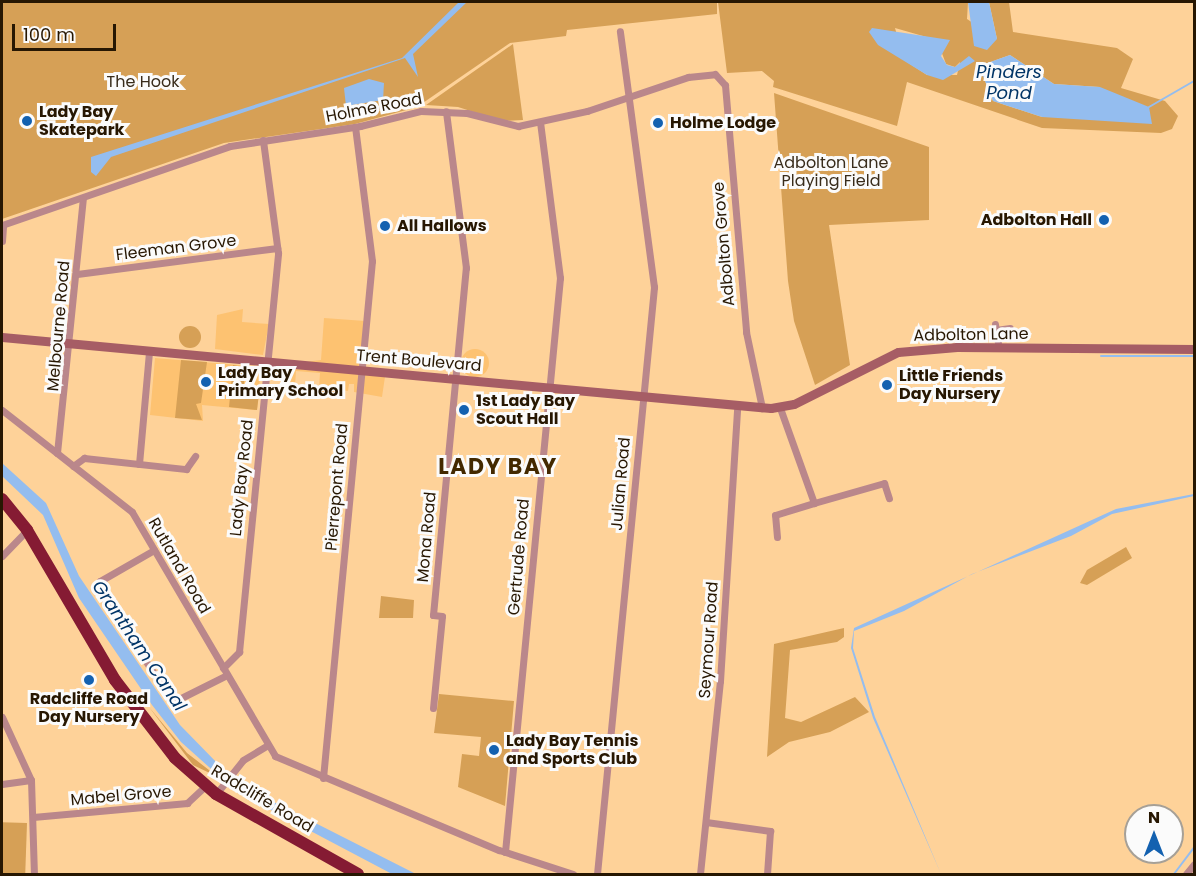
<!DOCTYPE html>
<html>
<head>
<meta charset="utf-8">
<style>
	body { margin:0 }
	#map { position:relative; width:1196px; height:876px; overflow:hidden; background:#fed299; font-family:Poppins,sans-serif }
	div>[style] { position:absolute }
	[style*='--x'] { left:calc(var(--x)*1px); top:calc(var(--y)*1px); width:calc(var(--w)*1px); rotate:calc(var(--a)*1deg) }
	.built>* { inset:0; background:#fdc271 }
	.round { border-radius:50% }
	.green>* { inset:0; background:#d6a056; transform-origin:0 0 }
	.water>* { inset:0; background:#94bdef }
	.stream>* { height:2px; margin:-1px; padding:0 1px; transform-origin:1px; border-radius:1px; background:#94bdef }
	.street>* { height:7px; margin:-3.5px; padding:0 3.5px; transform-origin:3.5px; border-radius:3.5px; background:#ba878b }
	.secondary>* { height:9px; margin:-4.5px; padding:0 4.5px; transform-origin:4.5px; border-radius:4.5px; background:#a65d65 }
	.highway>* { height:12px; margin:-6px; padding:0 6px; transform-origin:6px; border-radius:6px; background:#851b33 }
	.dots>* { width:16px; height:16px; translate:-50% -50%; box-sizing:border-box; border:3px solid #fbfbfb; border-radius:50% }
	span { translate:-50% -50%; white-space:nowrap; text-align:center; line-height:1.15; -webkit-text-stroke:6px #fbfbfb; paint-order:stroke }
	.park-label { font-size:16px; color:#392c1b }
	.street-label { font-size:16px; color:#271702 }
	.poi-label { font-size:16px; color:#271702; font-weight:700 }
	.left { translate:0 -50%; text-align:left }
	.right { translate:-100% -50%; text-align:right }
	.water-label { font-size:18px; color:#003466; font-style:italic }
	.district-label { font-size:22px; color:#432900; font-weight:700; letter-spacing:1.5px }
	.frame { position:absolute; inset:0; border:3px solid #271702; pointer-events:none }
	.north { position:absolute; left:1124px; top:804px; width:60px; height:60px; box-sizing:border-box; background:#fbfbfb; border:2px solid #a6a097; border-radius:50%; rotate:0deg; font-size:16px; font-weight:700; line-height:24px; text-align:center; color:#271702 }
	.north::after { content:''; display:block; margin:auto; width:21px; height:27px; background:#1361b0; clip-path:polygon(50% 0,100% 100%,50% 72%,0 100%) }
	.scale { position:absolute; left:12px; top:24px; width:104px; height:27px; box-sizing:border-box; border:3px solid #271702; border-top:0; padding-left:8px; font-size:18px; line-height:21px; white-space:nowrap; color:#271702; -webkit-text-stroke:4px #fbfbfb; paint-order:stroke }
</style>
</head>
<body>
<div id="map">
	<div class="built">
		<i style="clip-path:polygon(243px 309px,242px 322px,269px 324px,263px 355px,215px 349px,217px 315px)"></i>
		<i style="clip-path:polygon(324px 318px,365px 321px,361px 367px,386px 370px,382px 397px,354px 392px,354px 384px,349px 384px,348px 391px,319px 388px,320px 373px,296px 371px,295px 386px,288px 386px,289px 364px,321px 360px)"></i>
		<i class="round" style="left:461px;top:349px;width:28px;height:28px"></i>
		<i style="clip-path:polygon(155px 358px,261px 367px,257px 410px,202px 405px,203px 421px,150px 415px)"></i>
	</div>
	<div class="green">
		<i style="clip-path:polygon(2px 2px,717px 2px,717px 14px,567px 30px,566px 36px,510px 43px,417px 107px,355px 124px,224px 143px,2px 219px)"></i>
		<i style="clip-path:polygon(evenodd,718px 2px,968px 2px,967px 19px,997px 39px,989px 2px,1009px 2px,1013px 32px,1117px 48px,1133px 59px,1121px 88px,1165px 101px,1178px 116px,1172px 129px,1161px 133px,1042px 128px,907px 82px,897px 126px,773px 87px,774px 81px,762px 71px,727px 73px,718px 2px,895px 28px,937px 40px,946px 64px,955px 67px,960px 62px,957px 75px,927px 75px,904px 60px,895px 28px,718px 2px,1010px 55px,1054px 84px,1100px 87px,1066px 116px,1042px 117px,993px 101px,979px 66px,1010px 55px)"></i>
		<i style="clip-path:polygon(513px 44px,523px 120px,502px 121px,458px 107px,426px 105px)"></i>
		<i style="clip-path:polygon(774px 93px,929px 147px,929px 220px,829px 225px,850px 365px,815px 385px,794px 321px,788px 281px)"></i>
		<i class="round" style="left:179px;top:326px;width:22px;height:22px"></i>
		<i style="clip-path:polygon(181px 360px,207px 362px,201px 403px,196px 404px,202px 420px,175px 418px)"></i>
		<i style="clip-path:polygon(233px 365px,256px 370px,255px 375px,244px 374px,244px 383px,246px 393px,259px 394px,257px 410px,229px 407px)"></i>
		<i style="clip-path:polygon(1126px 547px,1132px 558px,1087px 585px,1080px 583px,1087px 570px)"></i>
		<i style="clip-path:polygon(381px 596px,414px 600px,413px 618px,379px 618px)"></i>
		<i style="clip-path:polygon(844px 628px,844px 637px,837px 642px,790px 650px,785px 718px,801px 722px,855px 697px,869px 712px,830px 732px,789px 742px,767px 757px,774px 644px)"></i>
		<i style="clip-path:polygon(439px 694px,514px 701px,505px 806px,458px 787px,462px 754px,479px 756px,481px 737px,434px 733px)"></i>
		<i style="clip-path:polygon(149px 707px,187px 753px,218px 777px,193px 765px)"></i>
		<i style="left:27px;top:823px;width:51px;height:25px;rotate:92deg"></i>
	</div>
	<div class="water">
		<i style="clip-path:polygon(459px 2px,467px 2px,413px 54px,418px 77px,405px 58px,111px 157px,96px 176px,91px 172px,91px 157px,402px 58px)"></i>
		<i style="clip-path:polygon(968px 2px,989px 2px,997px 39px,987px 50px,974px 46px)"></i>
		<i style="clip-path:polygon(872px 28px,950px 40px,941px 56px,947px 65px,955px 67px,969px 56px,975px 61px,943px 80px,927px 75px,878px 45px,869px 32px)"></i>
		<i style="clip-path:polygon(1010px 55px,1054px 84px,1100px 87px,1149px 107px,1152px 124px,1042px 117px,993px 101px,979px 66px)"></i>
		<i style="clip-path:polygon(369px 79px,384px 83px,383px 100px,346px 106px,344px 88px)"></i>
		<i style="clip-path:polygon(2px 463px,46px 503px,79px 576px,180px 725px,221px 767px,219px 776px,181px 742px,152px 705px,79px 598px,43px 515px,2px 476px)"></i>
		<i style="clip-path:polygon(1194px 494px,1194px 496px,1112px 514px,1071px 536px,972px 574px,904px 611px,854px 631px,853px 648px,875px 717px,941px 874px,873px 718px,851px 648px,854px 628px,1116px 509px)"></i>
		<i style="clip-path:polygon(237px 778px,260px 795px,416px 874px,392px 874px,267px 808px,233px 785px)"></i>
	</div>
	<div class="stream">
		<i style="--x:1149;--y:107;--w:52;--a:-30"></i>
		<i style="--x:1101;--y:356;--w:93;--a:0"></i>
		<i style="--x:1174;--y:874;--w:34;--a:-53"></i>
	</div>
	<div class="street">
		<i style="--x:2;--y:225;--w:241;--a:-19.1"></i>
		<i style="--x:230;--y:146;--w:132;--a:-8.7"></i>
		<i style="--x:360;--y:126;--w:63;--a:-13.8"></i>
		<i style="--x:421;--y:111;--w:46;--a:2.5"></i>
		<i style="--x:467;--y:113;--w:53;--a:14.3"></i>
		<i style="--x:518;--y:126;--w:71;--a:-12.3"></i>
		<i style="--x:587;--y:111;--w:107;--a:-18.6"></i>
		<i style="--x:688;--y:77;--w:27;--a:-6"></i>
		<i style="--x:715;--y:74;--w:15;--a:48"></i>
		<i style="--x:725;--y:85;--w:248;--a:85.1"></i>
		<i style="--x:746;--y:332;--w:78;--a:78.1"></i>
		<i style="--x:2;--y:241;--w:16;--a:-86"></i>
		<i style="--x:77;--y:274;--w:202;--a:-7.4"></i>
		<i style="--x:995;--y:324;--w:24;--a:81"></i>
		<i style="--x:996;--y:330;--w:14;--a:-8"></i>
		<i style="--x:780;--y:408;--w:101;--a:70.3"></i>
		<i style="--x:814;--y:503;--w:73;--a:-15.9"></i>
		<i style="--x:884;--y:483;--w:16;--a:72"></i>
		<i style="--x:2;--y:410;--w:165;--a:38.1"></i>
		<i style="--x:132;--y:512;--w:283;--a:59.6"></i>
		<i style="--x:275;--y:756;--w:243;--a:22.8"></i>
		<i style="--x:499;--y:850;--w:78;--a:18"></i>
		<i style="--x:57;--y:453;--w:255;--a:-84.2"></i>
		<i style="--x:139;--y:464;--w:113;--a:-84.9"></i>
		<i style="--x:73;--y:466;--w:14;--a:-36"></i>
		<i style="--x:84;--y:458;--w:103;--a:6.2"></i>
		<i style="--x:186;--y:469;--w:16;--a:-55"></i>
		<i style="--x:777;--y:537;--w:22;--a:-95"></i>
		<i style="--x:775;--y:515;--w:41;--a:-17.1"></i>
		<i style="--x:154;--y:550;--w:62;--a:150.1"></i>
		<i style="--x:100;--y:581;--w:10;--a:96"></i>
		<i style="--x:99;--y:591;--w:133;--a:56.3"></i>
		<i style="--x:173;--y:702;--w:60;--a:-26.6"></i>
		<i style="--x:2;--y:556;--w:36;--a:-46"></i>
		<i style="--x:223;--y:668;--w:23;--a:-45"></i>
		<i style="--x:239;--y:652;--w:401;--a:-84.4"></i>
		<i style="--x:278;--y:253;--w:114;--a:-97.6"></i>
		<i style="--x:433;--y:708;--w:92;--a:-84.4"></i>
		<i style="--x:442;--y:616;--w:9;--a:-174"></i>
		<i style="--x:433;--y:615;--w:349;--a:-84.6"></i>
		<i style="--x:466;--y:268;--w:158;--a:-97.3"></i>
		<i style="--x:2;--y:717;--w:69;--a:65.3"></i>
		<i style="--x:31;--y:780;--w:94;--a:88.2"></i>
		<i style="--x:323;--y:778;--w:519;--a:-84.59"></i>
		<i style="--x:372;--y:261;--w:135;--a:-97.2"></i>
		<i style="--x:2;--y:784;--w:29;--a:-8"></i>
		<i style="--x:216;--y:794;--w:43;--a:-51.5"></i>
		<i style="--x:243;--y:760;--w:29;--a:-31"></i>
		<i style="--x:33;--y:817;--w:155;--a:-5.2"></i>
		<i style="--x:187;--y:803;--w:25;--a:-43"></i>
		<i style="--x:706;--y:822;--w:65;--a:8"></i>
		<i style="--x:770;--y:831;--w:43;--a:94"></i>
		<i style="--x:505;--y:852;--w:577;--a:-84.53"></i>
		<i style="--x:560;--y:278;--w:157;--a:-97.3"></i>
		<i style="--x:597;--y:874;--w:590;--a:-84.45"></i>
		<i style="--x:654;--y:287;--w:258;--a:-97.6"></i>
		<i style="--x:700;--y:874;--w:194;--a:-84.1"></i>
		<i style="--x:720;--y:681;--w:275;--a:-86.4"></i>
		<i style="--x:1186;--y:874;--w:13;--a:-51"></i>
	</div>
	<div class="secondary">
		<i style="--x:2;--y:337;--w:772;--a:5.28"></i>
		<i style="--x:771;--y:408;--w:23;--a:-10"></i>
		<i style="--x:794;--y:404;--w:116;--a:-26.6"></i>
		<i style="--x:898;--y:352;--w:59;--a:-4.8"></i>
		<i style="--x:957;--y:347;--w:237;--a:0.5"></i>
	</div>
	<div class="highway">
		<i style="--x:2;--y:499;--w:40;--a:51"></i>
		<i style="--x:27;--y:530;--w:174;--a:59.6"></i>
		<i style="--x:115;--y:680;--w:98;--a:52.4"></i>
		<i style="--x:175;--y:758;--w:55;--a:41.3"></i>
		<i style="--x:216;--y:794;--w:163;--a:29.4"></i>
	</div>
	<div class="dots">
		<i style="left:27px;top:121px;background:#1361b0"></i>
		<i style="left:658px;top:123px;background:#1361b0"></i>
		<i style="left:1104px;top:220px;background:#1361b0"></i>
		<i style="left:385px;top:226px;background:#1361b0"></i>
		<i style="left:206px;top:382px;background:#1361b0"></i>
		<i style="left:887px;top:385px;background:#1361b0"></i>
		<i style="left:464px;top:410px;background:#1361b0"></i>
		<i style="left:89px;top:680px;background:#1361b0"></i>
		<i style="left:494px;top:750px;background:#1361b0"></i>
	</div>
	<div class="park-label">
		<span style="left:143px;top:82px">The Hook</span>
		<span style="left:831px;top:172px">Adbolton Lane<br>Playing Field</span>
	</div>
	<div class="street-label">
		<span style="left:374px;top:108px;rotate:-11deg">Holme Road</span>
		<span style="left:724px;top:244px;rotate:-95deg">Adbolton Grove</span>
		<span style="left:176px;top:248px;rotate:-7deg">Fleeman Grove</span>
		<span style="left:59px;top:326px;rotate:-85deg">Melbourne Road</span>
		<span style="left:971px;top:335px;rotate:-1deg">Adbolton Lane</span>
		<span style="left:419px;top:361px;rotate:5deg">Trent Boulevard</span>
		<span style="left:242px;top:478px;rotate:-84deg">Lady Bay Road</span>
		<span style="left:621px;top:484px;rotate:-85deg">Julian Road</span>
		<span style="left:337px;top:487px;rotate:-85deg">Pierrepont Road</span>
		<span style="left:427px;top:537px;rotate:-85deg">Mona Road</span>
		<span style="left:519px;top:557px;rotate:-85deg">Gertrude Road</span>
		<span style="left:179px;top:566px;rotate:60deg">Rutland Road</span>
		<span style="left:709px;top:640px;rotate:-86deg">Seymour Road</span>
		<span style="left:121px;top:796px;rotate:-5deg">Mabel Grove</span>
		<span style="left:262px;top:799px;rotate:31deg">Radcliffe Road</span>
	</div>
	<div class="poi-label">
		<span class="left" style="left:39px;top:121px">Lady Bay<br>Skatepark</span>
		<span class="left" style="left:670px;top:123px">Holme Lodge</span>
		<span class="right" style="left:1092px;top:220px">Adbolton Hall</span>
		<span class="left" style="left:397px;top:226px">All Hallows</span>
		<span class="left" style="left:218px;top:382px">Lady Bay<br>Primary School</span>
		<span class="left" style="left:899px;top:385px">Little Friends<br>Day Nursery</span>
		<span class="left" style="left:476px;top:410px">1st Lady Bay<br>Scout Hall</span>
		<span style="left:89px;top:708px">Radcliffe Road<br>Day Nursery</span>
		<span class="left" style="left:506px;top:750px">Lady Bay Tennis<br>and Sports Club</span>
	</div>
	<div class="water-label">
		<span style="left:1009px;top:83px">Pinders<br>Pond</span>
		<span style="left:139px;top:646px;rotate:56deg">Grantham Canal</span>
	</div>
	<div class="district-label">
		<span style="left:498px;top:467px">LADY BAY</span>
	</div>
	<div class="frame"></div>
	<div class="north">N</div>
	<div class="scale">100 m</div>
</div>
</body>
</html>
